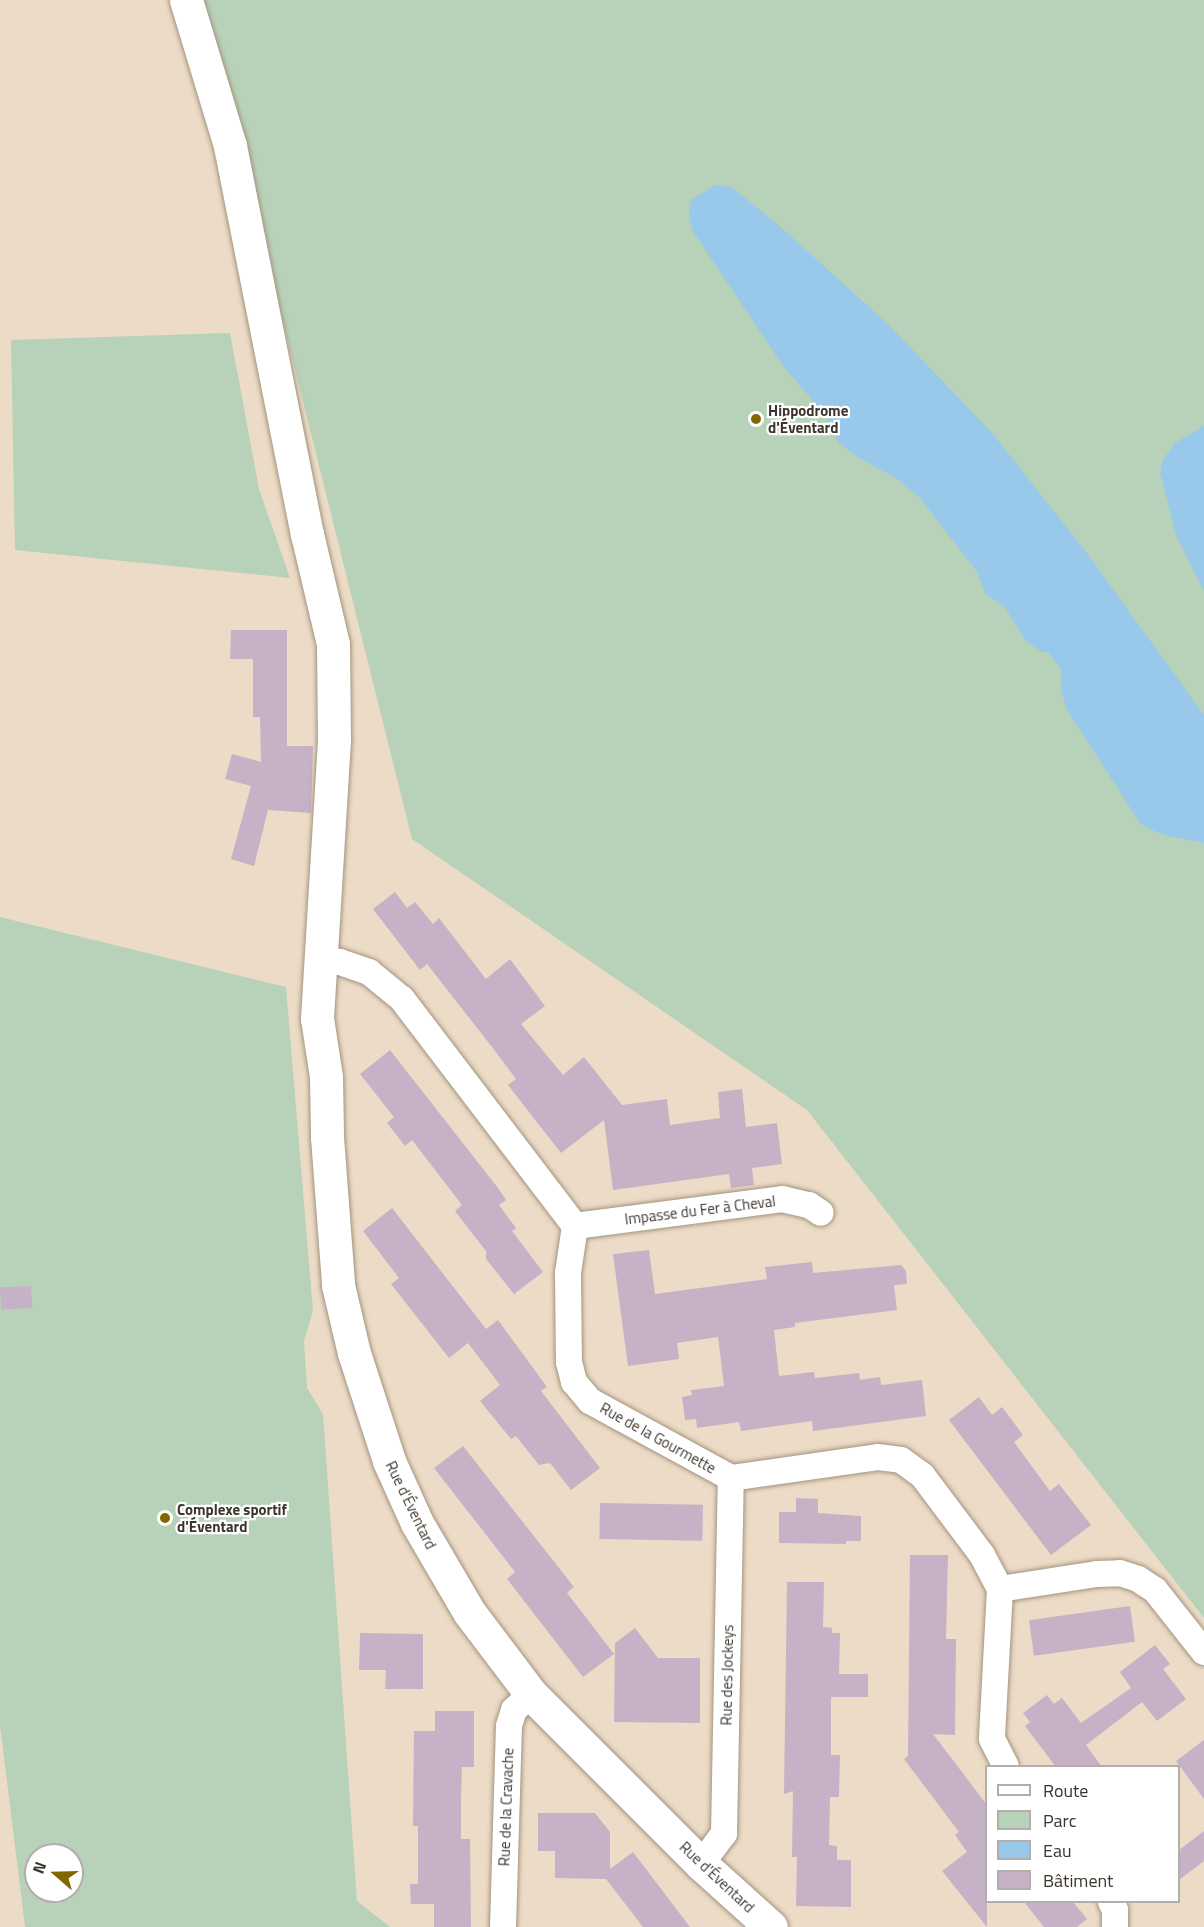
<!DOCTYPE html>
<html>
<head>
<meta charset="utf-8">
<style>
	body { margin:0 }
	#map { position:relative; width:1204px; height:1927px; overflow:hidden; background:#ecdbc6; font-family:"Titillium Web",sans-serif }
	div>[style] { position:absolute }
	[style*='--x'] { left:calc(var(--x)*1px); top:calc(var(--y)*1px); width:calc(var(--w)*1px); rotate:calc(var(--a)*1deg) }
	.green>* { inset:0; background:#b7d2b8 }
	.water>* { inset:0; background:#98c8ea }
	.building>* { inset:0; background:#c5b2c6; transform-origin:0 0 }
	.roads { filter:drop-shadow(0 0 2px #a3937f) drop-shadow(0 0 2px #a3937f) }
	.minor>* { height:26px; margin:-13px; padding:0 13px; transform-origin:13px; border-radius:13px; background:#fff }
	.tertiary>* { height:33px; margin:-16.5px; padding:0 16.5px; transform-origin:16.5px; border-radius:16.5px; background:#fff }
	.dots>* { width:16px; height:16px; translate:-50% -50%; box-sizing:border-box; border:3px solid #fff; border-radius:50% }
	span { translate:-50% -50%; white-space:nowrap; text-align:center; line-height:1.15; -webkit-text-stroke:4.5px #fff; paint-order:stroke }
	.poi-label { font-size:15px; color:#3c352d; font-weight:700 }
	.left { translate:0 -50%; text-align:left }
	.street-label { font-size:15px; color:#3c352d }
	.legend { position:absolute; left:985px; top:1765px; width:195px; height:138px; box-sizing:border-box; background:#fff; border:2px solid #b1aeab; margin:0; padding:8px 10px; list-style:none; font-size:18px; color:#3c352d }
	.legend li { display:flex; align-items:center; gap:12px; height:30px }
	.legend b { width:30px; border:2px solid #b1aeab }
	.north { position:absolute; left:24px; top:1843px; width:60px; height:60px; box-sizing:border-box; background:#fff; border:2px solid #b1aeab; border-radius:50%; rotate:290deg; font-size:16px; font-weight:700; line-height:24px; text-align:center; color:#3c352d }
	.north::after { content:''; display:block; margin:auto; width:21px; height:27px; background:#846600; clip-path:polygon(50% 0,100% 100%,50% 72%,0 100%) }
</style>
</head>
<body>
<div id="map">
	<div class="green">
		<i style="clip-path:polygon(203px 0,1204px 0,1204px 1618px,807px 1110px,412px 839px)"></i>
		<i style="clip-path:polygon(230px 333px,259px 489px,290px 578px,15px 550px,11px 340px)"></i>
		<i style="clip-path:polygon(evenodd,0 917px,286px 987px,313px 1311px,304px 1341px,307px 1388px,323px 1414px,357px 1901px,390px 1927px,25px 1927px,0 1725px,0 917px,36px 1855px,72px 1855px,72px 1891px,36px 1891px,36px 1855px)"></i>
	</div>
	<div class="water">
		<i style="clip-path:polygon(715px 185px,731px 187px,775px 222px,888px 324px,993px 434px,1086px 552px,1204px 715px,1204px 843px,1168px 836px,1147px 828px,1140px 823px,1067px 710px,1061px 689px,1061px 669px,1049px 653px,1040px 651px,1026px 641px,1006px 609px,985px 593px,977px 572px,921px 499px,896px 478px,857px 457px,838px 442px,826px 416px,783px 366px,692px 230px,689px 215px,691px 200px)"></i>
		<i style="clip-path:polygon(1204px 426px,1204px 591px,1176px 535px,1160px 473px,1163px 460px,1175px 443px)"></i>
	</div>
	<div class="building">
		<i style="clip-path:polygon(231px 630px,287px 630px,287px 746px,313px 746px,311px 813px,268px 810px,254px 866px,231px 859px,251px 786px,225px 779px,232px 754px,261px 762px,260px 717px,253px 717px,253px 659px,230px 659px)"></i>
		<i style="clip-path:polygon(395px 892px,407px 908px,415px 902px,433px 924px,439px 918px,486px 979px,510px 959px,545px 1006px,521px 1024px,563px 1075px,584px 1057px,622px 1105px,667px 1099px,670px 1125px,720px 1118px,718px 1092px,742px 1089px,746px 1127px,777px 1123px,782px 1164px,752px 1168px,754px 1185px,731px 1188px,729px 1174px,613px 1190px,604px 1120px,561px 1153px,508px 1085px,516px 1079px,492px 1047px,427px 964px,420px 970px,373px 909px)"></i>
		<i style="clip-path:polygon(390px 1050px,498px 1188px,506px 1200px,499px 1205px,516px 1228px,512px 1231px,543px 1272px,514px 1294px,486px 1259px,486px 1251px,455px 1211px,462px 1205px,412px 1140px,405px 1146px,387px 1123px,394px 1117px,360px 1074px)"></i>
		<i style="clip-path:polygon(392px 1208px,486px 1329px,498px 1320px,547px 1387px,541px 1391px,600px 1468px,571px 1490px,550px 1463px,539px 1465px,516px 1436px,511px 1439px,480px 1401px,500px 1385px,468px 1343px,449px 1358px,391px 1284px,399px 1278px,363px 1231px)"></i>
		<i style="clip-path:polygon(649px 1250px,655px 1294px,767px 1279px,765px 1267px,812px 1262px,813px 1273px,901px 1265px,906px 1271px,907px 1284px,894px 1285px,897px 1310px,795px 1323px,795px 1327px,774px 1330px,779px 1376px,814px 1372px,815px 1378px,859px 1373px,860px 1380px,880px 1377px,881px 1385px,922px 1380px,926px 1416px,813px 1431px,812px 1421px,741px 1431px,739px 1422px,697px 1428px,696px 1419px,685px 1420px,682px 1397px,692px 1395px,691px 1390px,724px 1386px,718px 1337px,677px 1343px,679px 1359px,628px 1366px,613px 1254px)"></i>
		<i style="left:31px;top:1286px;width:22px;height:31px;rotate:87deg"></i>
		<i style="clip-path:polygon(979px 1397px,992px 1415px,1002px 1407px,1023px 1435px,1014px 1442px,1050px 1491px,1059px 1484px,1091px 1525px,1051px 1555px,949px 1420px)"></i>
		<i style="clip-path:polygon(463px 1446px,574px 1587px,567px 1593px,614px 1654px,583px 1677px,507px 1579px,515px 1572px,434px 1468px)"></i>
		<i style="clip-path:polygon(796px 1498px,818px 1499px,818px 1513px,861px 1516px,861px 1541px,846px 1541px,846px 1544px,779px 1543px,779px 1512px,796px 1512px)"></i>
		<i style="left:600px;top:1503px;width:103px;height:36px;rotate:1deg"></i>
		<i style="clip-path:polygon(910px 1555px,948px 1555px,946px 1639px,956px 1639px,955px 1735px,933px 1734px,987px 1805px,987px 1927px,942px 1871px,967px 1852px,955px 1835px,959px 1832px,904px 1759px,908px 1756px)"></i>
		<i style="clip-path:polygon(787px 1582px,824px 1582px,823px 1627px,832px 1628px,832px 1633px,840px 1633px,839px 1674px,868px 1674px,868px 1697px,831px 1697px,831px 1755px,840px 1755px,839px 1797px,830px 1797px,829px 1845px,837px 1846px,837px 1860px,851px 1860px,851px 1907px,796px 1906px,797px 1857px,792px 1857px,793px 1791px,784px 1794px)"></i>
		<i style="left:1130px;top:1606px;width:36px;height:102px;rotate:82deg"></i>
		<i style="clip-path:polygon(635px 1628px,658px 1658px,700px 1658px,700px 1723px,614px 1722px,615px 1643px)"></i>
		<i style="clip-path:polygon(360px 1633px,423px 1634px,423px 1689px,385px 1689px,386px 1670px,359px 1670px)"></i>
		<i style="clip-path:polygon(1155px 1645px,1170px 1664px,1163px 1669px,1186px 1699px,1157px 1721px,1142px 1702px,1086px 1745px,1102px 1767px,1056px 1767px,1025px 1726px,1030px 1722px,1023px 1713px,1047px 1695px,1054px 1704px,1062px 1698px,1081px 1723px,1131px 1688px,1120px 1672px)"></i>
		<i style="clip-path:polygon(435px 1711px,474px 1711px,474px 1767px,462px 1767px,461px 1796px,461px 1839px,470px 1839px,471px 1927px,434px 1927px,434px 1904px,411px 1904px,410px 1884px,418px 1884px,418px 1826px,413px 1826px,414px 1731px,435px 1731px)"></i>
		<i style="clip-path:polygon(1204px 1740px,1204px 1799px,1176px 1761px)"></i>
		<i style="clip-path:polygon(538px 1813px,595px 1813px,610px 1832px,610px 1869px,633px 1852px,690px 1927px,643px 1927px,606px 1879px,555px 1878px,555px 1851px,538px 1851px)"></i>
		<i style="clip-path:polygon(1204px 1831px,1204px 1861px,1179px 1880px,1179px 1850px)"></i>
		<i style="clip-path:polygon(1024px 1902px,1073px 1902px,1087px 1919px,1077px 1927px,1044px 1927px)"></i>
	</div>
	<div class="roads">
		<div class="minor">
			<i style="--x:322;--y:960;--w:18;--a:6"></i>
			<i style="--x:340;--y:962;--w:31;--a:19"></i>
			<i style="--x:369;--y:972;--w:43;--a:39.3"></i>
			<i style="--x:402;--y:999;--w:285;--a:52.7"></i>
			<i style="--x:575;--y:1226;--w:48;--a:98.5"></i>
			<i style="--x:568;--y:1273;--w:89;--a:89.4"></i>
			<i style="--x:569;--y:1362;--w:21;--a:76"></i>
			<i style="--x:574;--y:1382;--w:25;--a:50"></i>
			<i style="--x:590;--y:1401;--w:161;--a:28.6"></i>
			<i style="--x:731;--y:1478;--w:148;--a:-8.1"></i>
			<i style="--x:878;--y:1457;--w:23;--a:7"></i>
			<i style="--x:901;--y:1460;--w:26;--a:36"></i>
			<i style="--x:922;--y:1475;--w:100;--a:53.1"></i>
			<i style="--x:982;--y:1555;--w:38;--a:62"></i>
			<i style="--x:1000;--y:1589;--w:150;--a:93.1"></i>
			<i style="--x:992;--y:1739;--w:30;--a:63"></i>
			<i style="--x:575;--y:1226;--w:209;--a:-7.4"></i>
			<i style="--x:782;--y:1199;--w:28;--a:13"></i>
			<i style="--x:809;--y:1205;--w:14;--a:34"></i>
			<i style="--x:1000;--y:1589;--w:98;--a:-8.8"></i>
			<i style="--x:1097;--y:1574;--w:23;--a:-2"></i>
			<i style="--x:1120;--y:1573;--w:19;--a:18"></i>
			<i style="--x:1138;--y:1579;--w:20;--a:33"></i>
			<i style="--x:1155;--y:1590;--w:79;--a:51.7"></i>
			<i style="--x:701;--y:1864;--w:38;--a:-53"></i>
			<i style="--x:724;--y:1834;--w:356;--a:-88.9"></i>
			<i style="--x:1111;--y:1902;--w:9;--a:63"></i>
			<i style="--x:1115;--y:1910;--w:17;--a:90"></i>
			<i style="--x:503;--y:1927;--w:201;--a:-88.3"></i>
			<i style="--x:509;--y:1726;--w:17;--a:-73"></i>
			<i style="--x:514;--y:1710;--w:23;--a:-43"></i>
		</div>
		<div class="tertiary">
			<i style="--x:186;--y:0;--w:152;--a:73.2"></i>
			<i style="--x:230;--y:146;--w:396;--a:78.8"></i>
			<i style="--x:307;--y:534;--w:113;--a:76.7"></i>
			<i style="--x:333;--y:644;--w:96;--a:89.4"></i>
			<i style="--x:334;--y:740;--w:279;--a:93.5"></i>
			<i style="--x:317;--y:1018;--w:60;--a:81.3"></i>
			<i style="--x:326;--y:1077;--w:60;--a:89"></i>
			<i style="--x:327;--y:1137;--w:148;--a:85.7"></i>
			<i style="--x:338;--y:1285;--w:70;--a:76.8"></i>
			<i style="--x:354;--y:1353;--w:114;--a:72"></i>
			<i style="--x:389;--y:1461;--w:68;--a:65.7"></i>
			<i style="--x:417;--y:1523;--w:103;--a:59.7"></i>
			<i style="--x:469;--y:1612;--w:103;--a:52.9"></i>
			<i style="--x:531;--y:1694;--w:240;--a:45"></i>
			<i style="--x:701;--y:1864;--w:94;--a:42"></i>
		</div>
	</div>
	<div class="dots">
		<i style="left:756px;top:419px;background:#846600"></i>
		<i style="left:165px;top:1518px;background:#846600"></i>
	</div>
	<div class="poi-label">
		<span class="left" style="left:768px;top:419px">Hippodrome<br>d'Éventard</span>
		<span class="left" style="left:177px;top:1518px">Complexe sportif<br>d'Éventard</span>
	</div>
	<div class="street-label">
		<span style="left:700px;top:1210px;rotate:-7deg">Impasse du Fer à Cheval</span>
		<span style="left:658px;top:1438px;rotate:29deg">Rue de la Gourmette</span>
		<span style="left:411px;top:1505px;rotate:64deg">Rue d'Éventard</span>
		<span style="left:727px;top:1675px;rotate:-89deg">Rue des Jockeys</span>
		<span style="left:506px;top:1807px;rotate:-88deg">Rue de la Cravache</span>
		<span style="left:717px;top:1877px;rotate:43deg">Rue d'Éventard</span>
	</div>
	<ul class="legend">
	<li><b style="height:8px;background:#fff"></b>Route</li>
	<li><b style="height:16px;background:#b7d2b8"></b>Parc</li>
	<li><b style="height:16px;background:#98c8ea"></b>Eau</li>
	<li><b style="height:16px;background:#c5b2c6"></b>Bâtiment</li>
	</ul>
	<div class="north">N</div>
</div>
</body>
</html>
